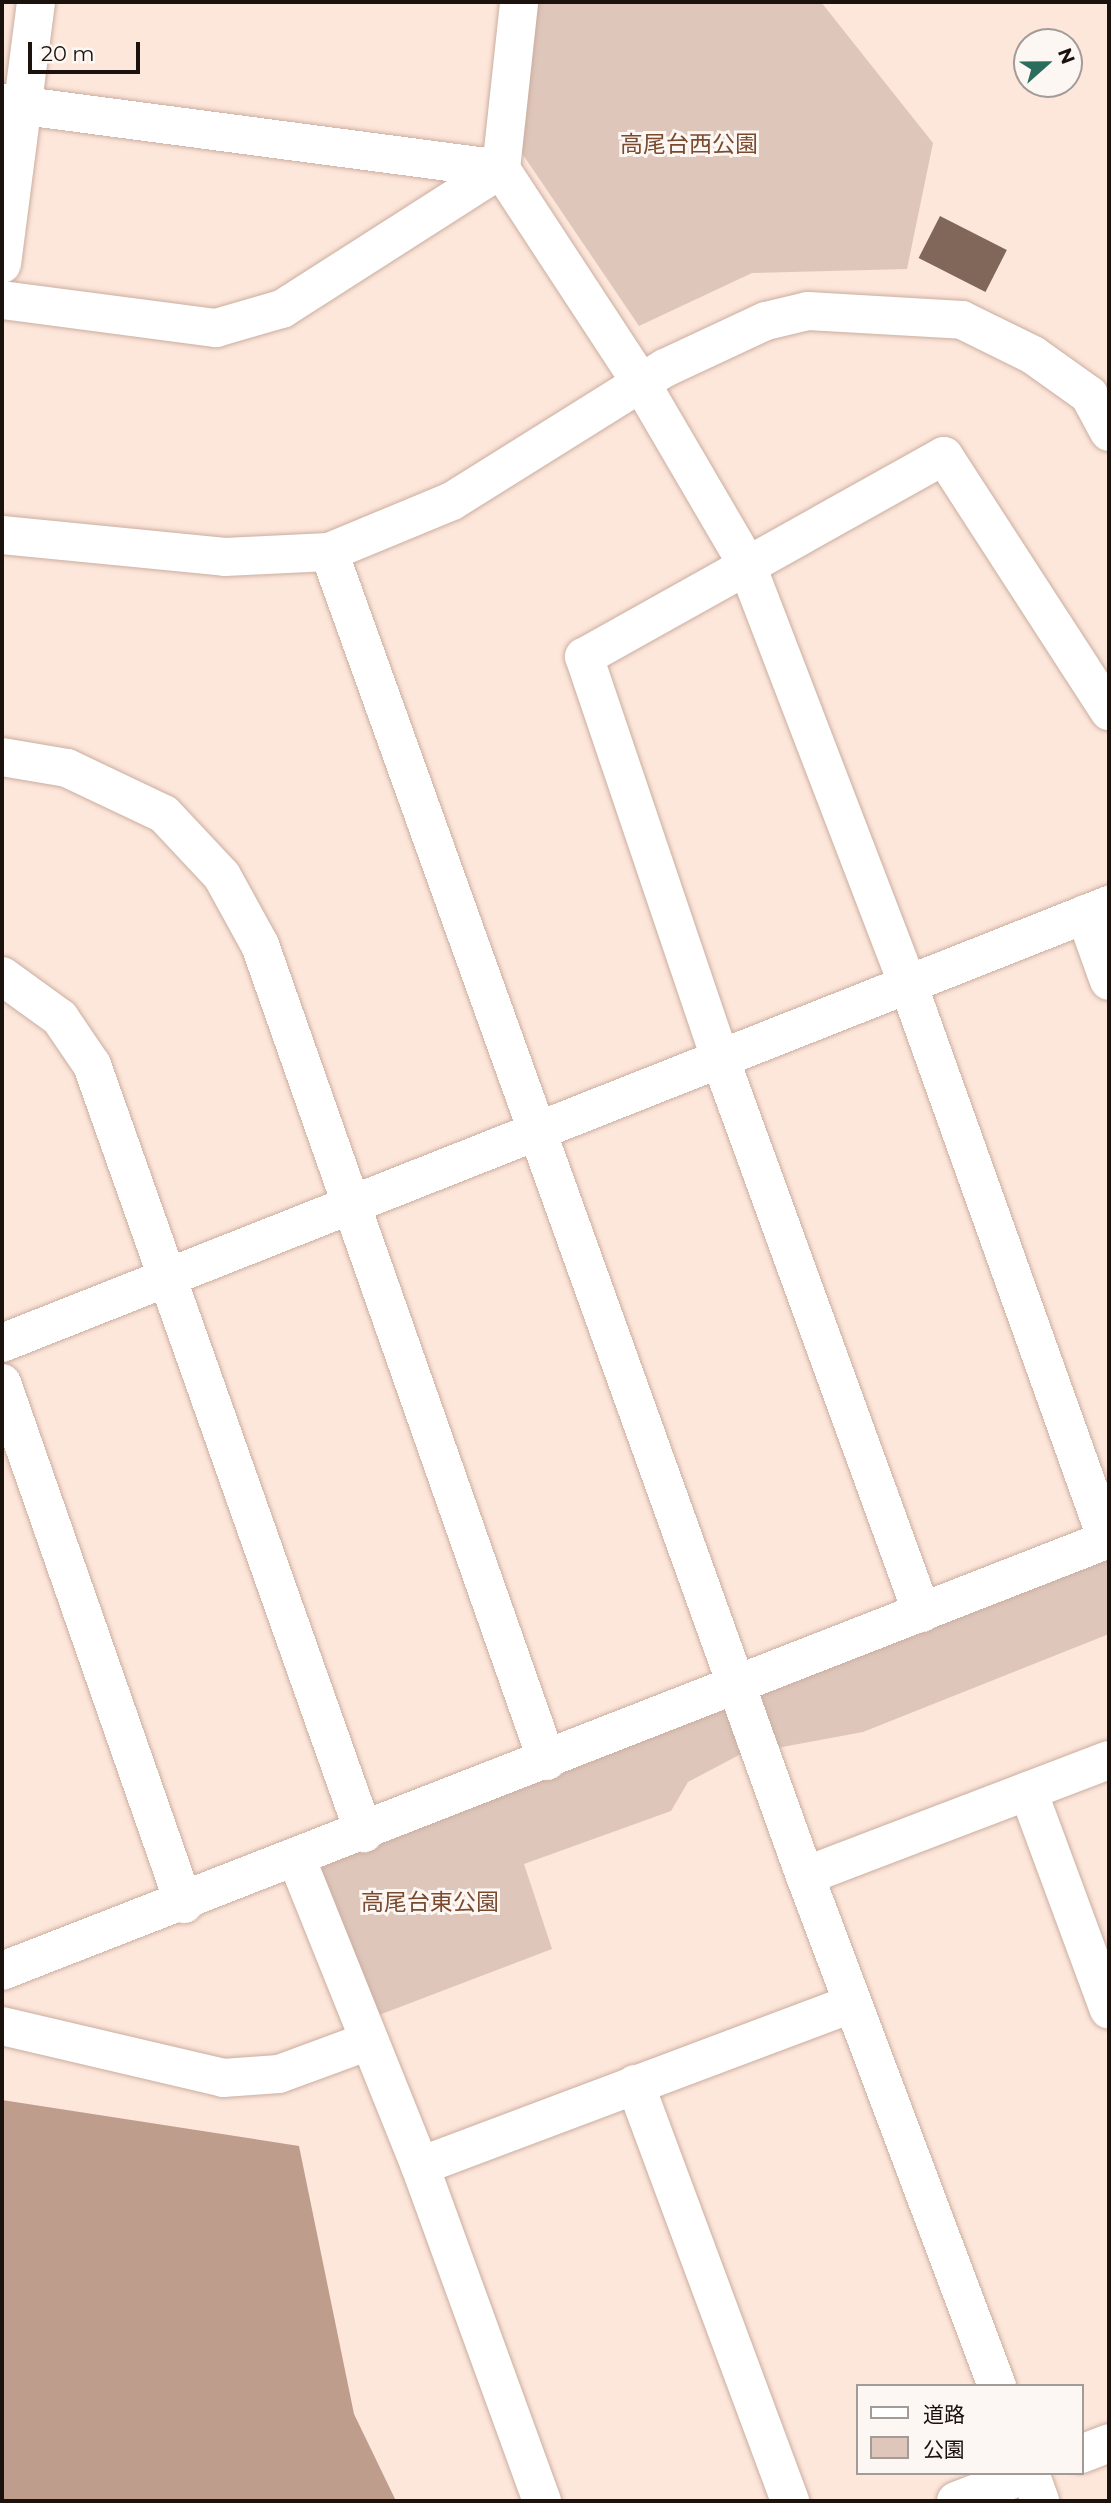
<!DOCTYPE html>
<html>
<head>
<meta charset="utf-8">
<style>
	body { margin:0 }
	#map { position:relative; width:1111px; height:2503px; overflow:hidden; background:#fde6da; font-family:Montserrat,"Noto Sans JP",sans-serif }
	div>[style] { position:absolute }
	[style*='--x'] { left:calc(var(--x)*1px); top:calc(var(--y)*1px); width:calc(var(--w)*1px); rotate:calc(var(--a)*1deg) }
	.green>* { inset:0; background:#dec6bb }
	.forest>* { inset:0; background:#bf9d8c }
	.building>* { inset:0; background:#80675a; transform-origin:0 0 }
	.roads { filter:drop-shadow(0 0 2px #caaea0) drop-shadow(0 0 2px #caaea0) }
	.minor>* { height:38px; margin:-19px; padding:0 19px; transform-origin:19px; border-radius:19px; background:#fff }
	.tertiary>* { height:38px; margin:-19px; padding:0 19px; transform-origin:19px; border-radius:19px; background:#fff }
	span { translate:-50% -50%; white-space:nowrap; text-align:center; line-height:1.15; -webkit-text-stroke:6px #fdf7f4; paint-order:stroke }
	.park-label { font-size:23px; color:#7a4a2f }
	.frame { position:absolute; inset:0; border:4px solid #1b120d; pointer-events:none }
	.legend { position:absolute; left:856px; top:2384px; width:228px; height:91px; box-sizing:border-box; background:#fdf7f4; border:2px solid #a39b98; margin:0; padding:9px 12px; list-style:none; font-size:21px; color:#1b120d }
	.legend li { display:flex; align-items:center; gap:14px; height:35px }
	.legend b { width:35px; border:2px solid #a39b98 }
	.north { position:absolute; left:1013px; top:28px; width:70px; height:70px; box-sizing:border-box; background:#fdf7f4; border:2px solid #a39b98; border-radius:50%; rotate:69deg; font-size:19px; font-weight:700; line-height:28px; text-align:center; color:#1b120d }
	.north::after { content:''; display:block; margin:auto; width:24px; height:32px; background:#2b6d5d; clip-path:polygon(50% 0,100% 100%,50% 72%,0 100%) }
	.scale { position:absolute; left:28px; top:42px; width:112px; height:32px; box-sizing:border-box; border:4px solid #1b120d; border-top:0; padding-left:9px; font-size:21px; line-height:24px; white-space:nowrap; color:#1b120d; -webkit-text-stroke:5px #fdf7f4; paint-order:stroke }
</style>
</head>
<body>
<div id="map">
	<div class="green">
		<i style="clip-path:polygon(525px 2px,821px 2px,933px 143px,907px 269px,752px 273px,639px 326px,511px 137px)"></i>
		<i style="clip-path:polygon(1109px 1539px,1109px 1634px,863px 1732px,761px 1751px,758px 1745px,688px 1782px,671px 1811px,524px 1864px,552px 1949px,358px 2023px,297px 1860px)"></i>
	</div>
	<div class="forest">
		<i style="clip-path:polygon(2px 2100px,299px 2146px,354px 2414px,396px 2501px,2px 2501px)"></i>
	</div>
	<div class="building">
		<i style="left:940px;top:216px;width:75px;height:47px;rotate:27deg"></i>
	</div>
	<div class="roads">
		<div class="minor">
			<i style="--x:2;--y:103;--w:503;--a:7.53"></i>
			<i style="--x:501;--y:169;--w:256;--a:56.8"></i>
			<i style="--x:641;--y:383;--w:208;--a:59.7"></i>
			<i style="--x:746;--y:563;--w:451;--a:69"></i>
			<i style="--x:908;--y:984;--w:591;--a:70.31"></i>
			<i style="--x:2;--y:264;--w:264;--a:-82.6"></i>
			<i style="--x:2;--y:300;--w:216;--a:7.5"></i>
			<i style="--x:216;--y:328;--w:69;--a:-16.1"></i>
			<i style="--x:282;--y:309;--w:260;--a:-32.6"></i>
			<i style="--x:501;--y:169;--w:168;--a:-83.8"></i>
			<i style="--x:329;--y:552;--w:1407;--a:70.23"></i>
			<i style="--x:805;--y:1876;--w:325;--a:-20.9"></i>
			<i style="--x:2;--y:757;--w:66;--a:9.6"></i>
			<i style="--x:67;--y:768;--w:107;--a:25.4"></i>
			<i style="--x:164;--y:814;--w:85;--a:46.9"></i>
			<i style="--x:222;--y:876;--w:79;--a:61.2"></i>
			<i style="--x:260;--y:945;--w:865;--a:70.62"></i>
			<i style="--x:1085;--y:914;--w:71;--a:70.3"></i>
			<i style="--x:2;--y:976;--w:72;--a:35.9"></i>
			<i style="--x:60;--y:1018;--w:57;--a:55.8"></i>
			<i style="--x:92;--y:1065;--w:815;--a:70.5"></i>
			<i style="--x:2;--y:1343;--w:1191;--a:-21.59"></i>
			<i style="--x:2;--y:1383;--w:552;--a:70.74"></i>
			<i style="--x:922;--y:1613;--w:587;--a:-110.01"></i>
			<i style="--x:721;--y:1061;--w:427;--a:-108.7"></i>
			<i style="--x:584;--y:657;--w:412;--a:-29.2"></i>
			<i style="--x:944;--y:456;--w:304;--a:57.1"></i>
			<i style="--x:1028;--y:1791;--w:233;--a:69.7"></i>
			<i style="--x:297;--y:1860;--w:330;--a:68.1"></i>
			<i style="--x:420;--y:2166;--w:357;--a:70"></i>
			<i style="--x:2;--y:1971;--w:1188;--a:-21.32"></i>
			<i style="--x:2;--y:2026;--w:227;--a:13.2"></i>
			<i style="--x:223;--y:2078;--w:56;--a:-4.1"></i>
			<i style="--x:279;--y:2074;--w:93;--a:-20.2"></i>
			<i style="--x:635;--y:2084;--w:445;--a:69.6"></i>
			<i style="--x:420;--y:2166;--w:460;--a:-20.6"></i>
			<i style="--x:1081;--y:2454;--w:30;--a:-21"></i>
			<i style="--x:956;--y:2501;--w:78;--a:-21"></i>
		</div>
		<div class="tertiary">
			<i style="--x:2;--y:535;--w:224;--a:5.6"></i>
			<i style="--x:225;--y:557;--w:104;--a:-2.8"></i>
			<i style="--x:329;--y:552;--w:133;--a:-22.5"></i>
			<i style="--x:452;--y:501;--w:251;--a:-32"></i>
			<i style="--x:665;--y:368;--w:111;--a:-25"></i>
			<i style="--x:766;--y:321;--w:43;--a:-13.4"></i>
			<i style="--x:808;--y:311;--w:154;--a:3.3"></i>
			<i style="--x:962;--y:320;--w:79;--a:26.2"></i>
			<i style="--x:1033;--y:355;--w:69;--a:35.5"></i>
			<i style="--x:1089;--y:395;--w:42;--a:61.6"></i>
			<i style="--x:805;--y:1876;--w:545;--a:69.37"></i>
			<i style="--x:1030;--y:2473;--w:30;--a:70"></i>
		</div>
	</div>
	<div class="park-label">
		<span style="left:689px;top:144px">高尾台西公園</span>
		<span style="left:430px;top:1902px">高尾台東公園</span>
	</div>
	<div class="frame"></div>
	<ul class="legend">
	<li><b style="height:9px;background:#fff"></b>道路</li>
	<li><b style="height:19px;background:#dec6bb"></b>公園</li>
	</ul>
	<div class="north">N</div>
	<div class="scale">20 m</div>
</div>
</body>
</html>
